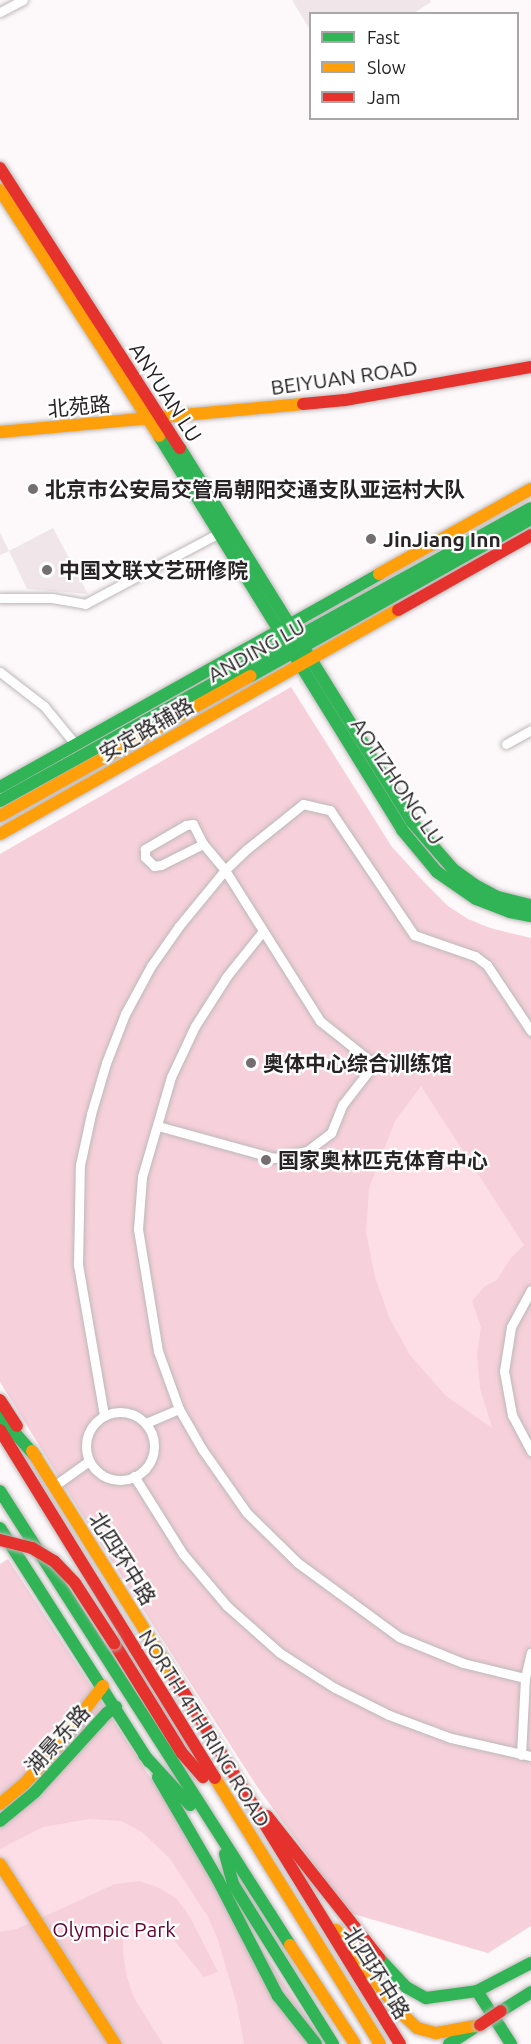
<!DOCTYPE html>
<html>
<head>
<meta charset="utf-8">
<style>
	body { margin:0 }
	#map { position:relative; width:531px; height:2044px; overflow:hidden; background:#fdf8f9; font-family:Ubuntu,"Noto Sans SC",sans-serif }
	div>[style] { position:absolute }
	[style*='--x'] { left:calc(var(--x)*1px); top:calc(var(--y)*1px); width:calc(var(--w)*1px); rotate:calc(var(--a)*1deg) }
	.built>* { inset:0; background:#f0e6e9 }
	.green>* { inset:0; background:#f6d0db }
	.water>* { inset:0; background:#fedee6 }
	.roads { filter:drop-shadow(0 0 2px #bdb8b9) drop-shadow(0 0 2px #bdb8b9) }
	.street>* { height:9px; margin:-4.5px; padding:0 4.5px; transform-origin:4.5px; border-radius:4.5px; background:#fffefe }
	.street>.ring { margin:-4.5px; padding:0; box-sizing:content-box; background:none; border:9px solid #fffefe; border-radius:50% }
	.fast>* { height:12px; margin:-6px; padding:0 6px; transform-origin:6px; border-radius:6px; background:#30b455 }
	.slow>* { height:12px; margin:-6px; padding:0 6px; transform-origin:6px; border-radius:6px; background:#ff9f0a }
	.jam>* { height:12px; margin:-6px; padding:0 6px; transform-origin:6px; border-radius:6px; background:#e5322d }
	.bridges { filter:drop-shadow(0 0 2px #bdb8b9) drop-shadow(0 0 2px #bdb8b9) }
	.jam-bridge>* { height:12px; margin:-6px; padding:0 6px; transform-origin:6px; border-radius:6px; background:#e5322d }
	.dots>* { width:16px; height:16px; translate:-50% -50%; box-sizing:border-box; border:3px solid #fff; border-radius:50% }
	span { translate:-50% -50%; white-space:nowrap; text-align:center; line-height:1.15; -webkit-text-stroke:4.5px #fff; paint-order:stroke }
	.street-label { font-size:21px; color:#282425 }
	.poi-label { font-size:21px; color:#282425; font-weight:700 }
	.left { translate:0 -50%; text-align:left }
	.park-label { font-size:21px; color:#630531 }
	.legend { position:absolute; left:309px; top:12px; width:210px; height:108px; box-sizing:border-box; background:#fff; border:2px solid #a9a7a8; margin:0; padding:8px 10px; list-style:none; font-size:18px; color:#282425 }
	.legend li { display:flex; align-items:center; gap:12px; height:30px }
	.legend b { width:30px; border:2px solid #a9a7a8 }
</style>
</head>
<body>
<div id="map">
	<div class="built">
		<i style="clip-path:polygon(292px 0,430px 0,431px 2px,414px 13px,310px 14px,310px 30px)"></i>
		<i style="clip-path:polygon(53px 528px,88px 594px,27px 589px,9px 551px,0 555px,0 533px,9px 551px)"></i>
	</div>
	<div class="green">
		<i style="clip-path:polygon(291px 687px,392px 847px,424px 882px,448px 906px,468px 919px,490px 928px,531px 938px,531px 1926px,488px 1953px,350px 1913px,258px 1788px,81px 1513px,0 1382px,0 854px)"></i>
		<i style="clip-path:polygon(8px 1559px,324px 2044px,0 2044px,0 1564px)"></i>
	</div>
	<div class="water">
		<i style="clip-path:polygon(421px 1086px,524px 1245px,511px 1258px,497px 1280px,485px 1286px,472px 1301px,481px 1327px,477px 1354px,480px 1388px,492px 1428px,446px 1396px,410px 1355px,389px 1317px,375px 1277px,366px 1233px,369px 1188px,395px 1121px)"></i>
		<i style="clip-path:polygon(89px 1819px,121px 1821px,142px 1832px,170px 1859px,208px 1917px,218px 1940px,237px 2005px,244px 2044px,163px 2044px,134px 1998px,126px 1974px,123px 1951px,123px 1935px,131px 1923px,145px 1921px,169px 1934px,204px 1977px,218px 1972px,190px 1917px,176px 1898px,157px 1887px,139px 1881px,115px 1884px,17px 1929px,0 1932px,0 1849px,43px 1827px)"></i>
	</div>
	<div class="roads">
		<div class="street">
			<i style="--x:0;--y:12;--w:26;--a:-28"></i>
			<i style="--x:0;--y:598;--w:52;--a:0"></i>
			<i style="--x:52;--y:598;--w:34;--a:10"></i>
			<i style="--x:85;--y:604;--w:152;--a:-27.9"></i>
			<i style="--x:0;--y:672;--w:56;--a:37.7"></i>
			<i style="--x:44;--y:706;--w:50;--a:50.6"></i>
			<i style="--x:506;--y:744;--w:29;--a:-29"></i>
			<i style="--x:263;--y:931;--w:58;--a:128.7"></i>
			<i style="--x:227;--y:976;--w:59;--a:122.6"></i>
			<i style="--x:195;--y:1026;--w:56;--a:115.2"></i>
			<i style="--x:171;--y:1077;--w:104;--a:106.2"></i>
			<i style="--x:142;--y:1177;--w:52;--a:94.4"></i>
			<i style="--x:138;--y:1229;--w:124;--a:80.7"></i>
			<i style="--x:158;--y:1351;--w:62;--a:70.1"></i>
			<i style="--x:179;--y:1409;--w:46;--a:60.1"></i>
			<i style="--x:202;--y:1449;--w:78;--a:54.9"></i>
			<i style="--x:247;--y:1513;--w:71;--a:44.4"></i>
			<i style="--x:298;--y:1563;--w:125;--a:36.2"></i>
			<i style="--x:399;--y:1637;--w:69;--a:22.1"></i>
			<i style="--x:463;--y:1663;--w:64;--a:13.6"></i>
			<i style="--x:158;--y:1126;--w:120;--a:15.4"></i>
			<i style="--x:274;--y:1158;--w:34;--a:-12"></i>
			<i style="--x:307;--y:1151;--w:30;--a:-37"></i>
			<i style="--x:331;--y:1133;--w:31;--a:-68"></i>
			<i style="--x:343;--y:1104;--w:51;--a:-52.2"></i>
			<i style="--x:374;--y:1064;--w:69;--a:-141.5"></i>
			<i style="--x:320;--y:1021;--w:178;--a:-122.2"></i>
			<i style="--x:225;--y:870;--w:34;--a:-130"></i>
			<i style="--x:203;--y:844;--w:22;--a:-117"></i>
			<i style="--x:193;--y:824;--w:7;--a:172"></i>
			<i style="--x:186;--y:825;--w:48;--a:149.7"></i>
			<i style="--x:145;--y:849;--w:8;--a:90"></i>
			<i style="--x:145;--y:857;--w:13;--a:45"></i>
			<i style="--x:154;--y:866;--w:7;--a:-8"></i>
			<i style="--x:161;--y:865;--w:47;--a:-26.6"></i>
			<i style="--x:531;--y:1290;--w:42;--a:118.4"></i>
			<i style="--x:511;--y:1327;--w:45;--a:99"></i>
			<i style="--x:504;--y:1371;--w:45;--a:79.7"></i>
			<i style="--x:512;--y:1415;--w:41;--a:62.2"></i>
			<i class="ring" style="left:86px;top:1412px;width:59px;height:59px"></i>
			<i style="--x:104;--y:1415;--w:152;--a:-99.8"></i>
			<i style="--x:78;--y:1265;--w:100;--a:-88.9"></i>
			<i style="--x:80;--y:1165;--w:52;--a:-77.8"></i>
			<i style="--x:91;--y:1114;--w:53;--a:-73.6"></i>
			<i style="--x:106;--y:1063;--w:53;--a:-68.8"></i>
			<i style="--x:125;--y:1014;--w:55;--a:-61.6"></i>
			<i style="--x:151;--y:966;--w:49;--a:-55"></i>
			<i style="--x:179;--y:926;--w:72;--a:-50.6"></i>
			<i style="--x:225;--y:870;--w:30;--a:-44"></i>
			<i style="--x:247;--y:849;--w:72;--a:-38.8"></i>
			<i style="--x:303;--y:804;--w:28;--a:13"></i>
			<i style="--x:330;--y:810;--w:151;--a:56.1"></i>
			<i style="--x:414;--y:935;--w:65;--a:19"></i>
			<i style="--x:475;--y:956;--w:15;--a:37"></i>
			<i style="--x:487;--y:965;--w:79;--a:56.3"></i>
			<i style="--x:146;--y:1423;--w:36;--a:-23"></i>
			<i style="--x:134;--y:1476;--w:92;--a:57.9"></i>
			<i style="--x:183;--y:1554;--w:68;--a:49.8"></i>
			<i style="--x:227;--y:1606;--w:71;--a:41.6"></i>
			<i style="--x:280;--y:1653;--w:65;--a:32.5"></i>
			<i style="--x:335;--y:1688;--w:60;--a:26.6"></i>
			<i style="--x:389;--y:1715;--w:66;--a:20.4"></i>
			<i style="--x:451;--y:1738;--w:82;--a:12.7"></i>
			<i style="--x:54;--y:1486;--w:43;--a:-35.5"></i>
			<i style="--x:521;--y:1755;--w:77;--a:-87"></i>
			<i style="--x:525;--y:1678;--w:26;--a:-77"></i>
		</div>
		<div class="fast">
			<i style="--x:159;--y:436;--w:463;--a:58.3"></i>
			<i style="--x:402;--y:830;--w:55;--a:50.2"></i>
			<i style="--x:437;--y:872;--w:47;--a:34.7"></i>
			<i style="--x:476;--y:899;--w:36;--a:21"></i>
			<i style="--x:510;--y:912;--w:21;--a:11"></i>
			<i style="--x:180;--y:448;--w:440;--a:58.2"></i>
			<i style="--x:412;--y:822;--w:62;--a:48.9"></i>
			<i style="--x:453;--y:869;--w:27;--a:36"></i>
			<i style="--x:475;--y:885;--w:26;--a:28"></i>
			<i style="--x:498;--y:897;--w:34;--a:14"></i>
			<i style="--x:251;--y:676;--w:321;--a:-29.3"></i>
			<i style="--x:0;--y:787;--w:435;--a:-29.3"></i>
			<i style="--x:0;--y:801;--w:606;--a:-28.89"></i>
			<i style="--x:0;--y:1416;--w:55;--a:48.7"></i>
			<i style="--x:0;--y:1491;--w:539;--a:57.43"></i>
			<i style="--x:0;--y:1528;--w:277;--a:57.5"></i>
			<i style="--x:144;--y:1755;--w:68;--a:47.4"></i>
			<i style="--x:158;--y:1777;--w:119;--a:59.8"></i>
			<i style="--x:218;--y:1880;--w:131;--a:62.7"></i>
			<i style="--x:278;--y:1996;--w:61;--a:51.6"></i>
			<i style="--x:0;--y:1821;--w:45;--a:-39.6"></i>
			<i style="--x:35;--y:1792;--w:107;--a:-47.7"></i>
			<i style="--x:107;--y:1713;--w:11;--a:-34"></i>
			<i style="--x:225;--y:1854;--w:31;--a:75"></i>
			<i style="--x:233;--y:1884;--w:189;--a:58"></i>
			<i style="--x:379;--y:1958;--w:40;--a:47"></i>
			<i style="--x:406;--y:1987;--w:23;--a:29"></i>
			<i style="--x:426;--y:1998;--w:51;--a:-7.8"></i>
			<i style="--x:477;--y:1991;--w:61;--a:-27.4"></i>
			<i style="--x:477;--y:1991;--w:63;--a:57.3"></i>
			<i style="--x:501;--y:2011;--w:36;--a:-32"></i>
			<i style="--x:449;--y:2044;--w:30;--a:-33"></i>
		</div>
		<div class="slow">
			<i style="--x:0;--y:190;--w:293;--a:57.1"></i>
			<i style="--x:0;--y:432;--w:304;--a:-5.3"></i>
			<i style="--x:379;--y:574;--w:174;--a:-29.2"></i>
			<i style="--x:0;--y:816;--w:287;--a:-29.2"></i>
			<i style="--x:0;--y:834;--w:457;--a:-29.4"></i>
			<i style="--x:32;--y:1451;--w:265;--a:57.8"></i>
			<i style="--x:215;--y:1778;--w:313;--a:58.2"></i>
			<i style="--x:0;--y:1804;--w:33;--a:-40"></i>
			<i style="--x:25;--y:1783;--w:38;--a:-48"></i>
			<i style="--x:50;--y:1755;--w:87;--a:-52.5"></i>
			<i style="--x:0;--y:1864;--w:214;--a:57.4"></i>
			<i style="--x:336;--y:1930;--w:103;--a:52.1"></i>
			<i style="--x:399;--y:2011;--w:25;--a:43"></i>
			<i style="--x:417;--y:2028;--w:20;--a:15"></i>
			<i style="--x:436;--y:2033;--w:45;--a:-10.3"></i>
			<i style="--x:290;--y:1945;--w:118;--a:56.7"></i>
		</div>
		<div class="jam">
			<i style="--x:0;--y:168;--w:333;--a:57.3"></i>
			<i style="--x:303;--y:404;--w:42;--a:-5.4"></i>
			<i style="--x:345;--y:400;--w:189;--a:-10.1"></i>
			<i style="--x:398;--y:610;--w:153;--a:-29.4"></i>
			<i style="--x:0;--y:1400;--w:31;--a:57"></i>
			<i style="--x:0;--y:1430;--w:409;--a:58.3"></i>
			<i style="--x:114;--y:1643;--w:129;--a:58.3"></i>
			<i style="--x:182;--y:1753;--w:32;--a:49"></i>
			<i style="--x:173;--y:1675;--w:433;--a:58.4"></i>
			<i style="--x:267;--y:1816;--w:181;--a:51.7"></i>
		</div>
	</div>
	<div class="bridges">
		<div class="jam-bridge">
			<i style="--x:0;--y:1540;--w:33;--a:14"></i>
			<i style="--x:32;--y:1548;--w:26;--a:31"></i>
			<i style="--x:54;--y:1561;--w:30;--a:46"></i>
			<i style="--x:75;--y:1583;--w:72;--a:57"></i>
			<i style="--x:480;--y:2025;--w:25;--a:-34"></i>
		</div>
	</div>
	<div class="dots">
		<i style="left:33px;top:489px;background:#736e6f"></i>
		<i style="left:371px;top:539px;background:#736e6f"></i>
		<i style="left:47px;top:570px;background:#736e6f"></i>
		<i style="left:251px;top:1063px;background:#736e6f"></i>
		<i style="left:266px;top:1160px;background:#736e6f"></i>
	</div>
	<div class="street-label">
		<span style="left:344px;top:377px;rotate:-8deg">BEIYUAN ROAD</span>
		<span style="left:166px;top:392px;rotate:57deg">ANYUAN LU</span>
		<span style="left:79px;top:406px;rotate:-5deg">北苑路</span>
		<span style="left:256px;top:650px;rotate:-29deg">ANDING LU</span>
		<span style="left:146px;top:729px;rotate:-30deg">安定路辅路</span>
		<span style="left:398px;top:781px;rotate:56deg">AOTIZHONG LU</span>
		<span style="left:123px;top:1558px;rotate:58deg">北四环中路</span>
		<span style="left:205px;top:1728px;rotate:58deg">NORTH 4TH RING ROAD</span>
		<span style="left:57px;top:1739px;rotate:-48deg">湖景东路</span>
		<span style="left:377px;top:1972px;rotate:58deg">北四环中路</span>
	</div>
	<div class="poi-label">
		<span class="left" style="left:45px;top:489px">北京市公安局交管局朝阳交通支队亚运村大队</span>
		<span class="left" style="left:383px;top:539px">JinJiang Inn</span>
		<span class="left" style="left:59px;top:570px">中国文联文艺研修院</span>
		<span class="left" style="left:263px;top:1063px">奥体中心综合训练馆</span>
		<span class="left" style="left:278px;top:1160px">国家奥林匹克体育中心</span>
	</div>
	<div class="park-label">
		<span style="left:114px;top:1929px">Olympic Park</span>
	</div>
	<ul class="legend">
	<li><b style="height:8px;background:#30b455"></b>Fast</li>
	<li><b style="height:8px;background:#ff9f0a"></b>Slow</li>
	<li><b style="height:8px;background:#e5322d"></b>Jam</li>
	</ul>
</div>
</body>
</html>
